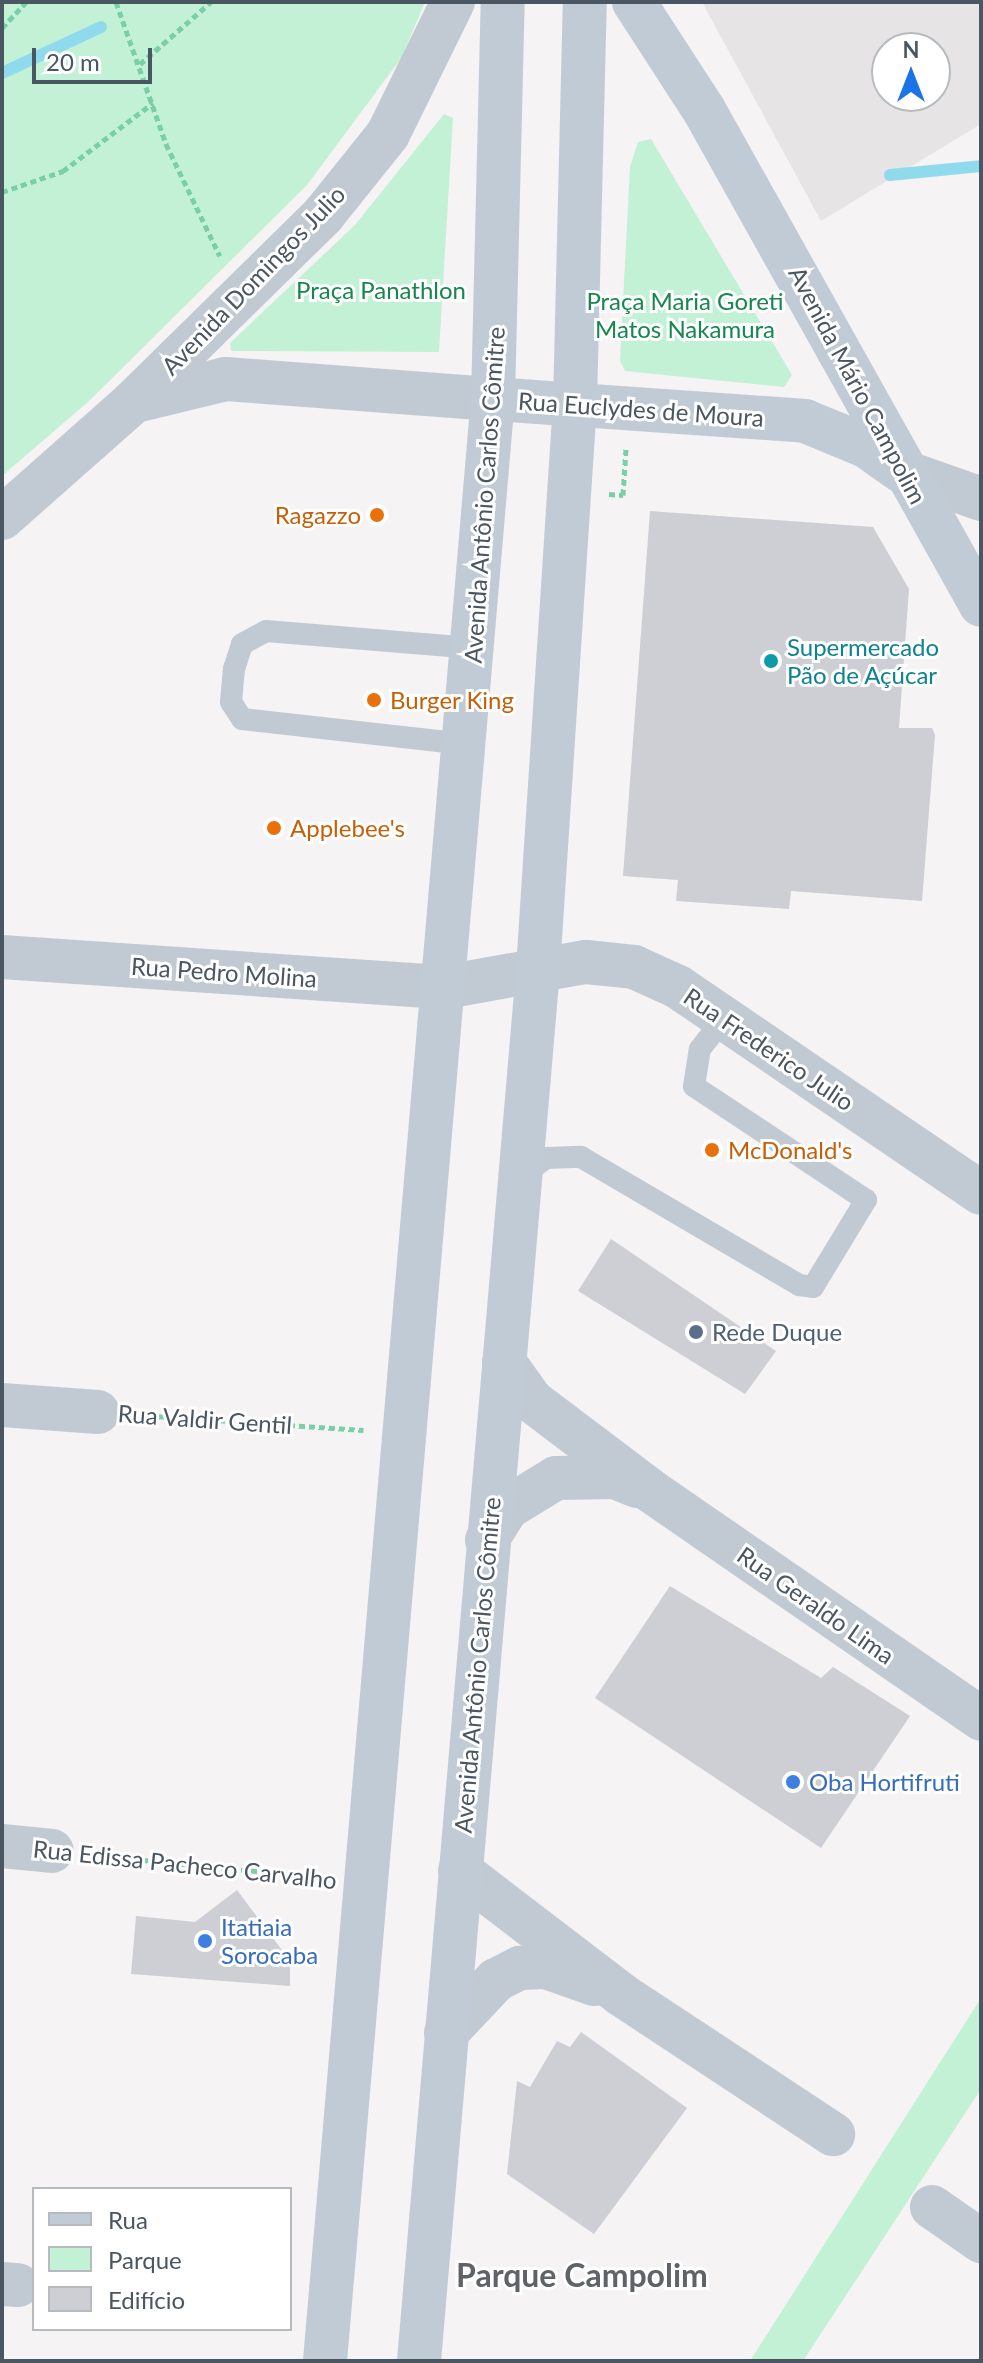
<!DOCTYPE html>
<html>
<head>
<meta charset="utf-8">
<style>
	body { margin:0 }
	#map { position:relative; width:983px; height:2363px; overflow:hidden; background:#f5f3f3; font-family:Lato,sans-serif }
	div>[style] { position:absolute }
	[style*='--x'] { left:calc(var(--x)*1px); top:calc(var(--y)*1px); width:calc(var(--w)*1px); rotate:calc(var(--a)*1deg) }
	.education>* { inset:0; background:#e6e4e5 }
	.green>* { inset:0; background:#c3f1d5 }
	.stream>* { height:12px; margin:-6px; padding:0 6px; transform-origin:6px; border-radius:6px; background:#90daee }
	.building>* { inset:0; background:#cdcfd5 }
	.path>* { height:5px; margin-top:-2.5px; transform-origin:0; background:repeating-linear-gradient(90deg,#7ad0a6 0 6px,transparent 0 10px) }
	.lane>* { height:22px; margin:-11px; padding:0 11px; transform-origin:11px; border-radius:11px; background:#c1cad2 }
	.street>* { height:44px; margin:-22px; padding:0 22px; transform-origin:22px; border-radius:22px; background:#c1cad2 }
	.secondary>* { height:44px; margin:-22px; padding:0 22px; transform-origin:22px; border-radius:22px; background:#c1cbd6 }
	.dots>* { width:22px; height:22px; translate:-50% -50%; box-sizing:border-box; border:4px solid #fff; border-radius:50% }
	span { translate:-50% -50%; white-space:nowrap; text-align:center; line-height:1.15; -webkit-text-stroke:6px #fff; paint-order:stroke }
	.street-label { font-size:24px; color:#4a5661 }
	.park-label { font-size:24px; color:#17864f }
	.food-label { font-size:24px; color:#c56008 }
	.right { translate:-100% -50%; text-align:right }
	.left { translate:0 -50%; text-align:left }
	.culture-label { font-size:24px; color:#0d838f }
	.service-label { font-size:24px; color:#4e5e75 }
	.shop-label { font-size:24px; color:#366cbe }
	.district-label { font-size:32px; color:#5f6368; font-weight:700 }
	.frame { position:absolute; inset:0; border:4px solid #4a5661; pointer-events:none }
	.legend { position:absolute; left:32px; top:2187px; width:260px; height:144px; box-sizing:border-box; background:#fff; border:2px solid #b7bbc0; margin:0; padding:10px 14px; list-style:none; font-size:24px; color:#4a5661 }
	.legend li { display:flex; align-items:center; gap:16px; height:40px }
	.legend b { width:40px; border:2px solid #b7bbc0 }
	.north { position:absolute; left:871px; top:32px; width:80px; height:80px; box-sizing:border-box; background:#fff; border:2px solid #b7bbc0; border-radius:50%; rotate:0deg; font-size:22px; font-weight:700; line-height:32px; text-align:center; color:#4a5661 }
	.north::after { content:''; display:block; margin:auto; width:28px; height:36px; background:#1a73e8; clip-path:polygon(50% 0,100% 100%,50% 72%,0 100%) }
	.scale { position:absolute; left:32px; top:48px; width:120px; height:36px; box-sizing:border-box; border:4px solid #4a5661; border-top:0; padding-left:10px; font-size:24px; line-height:28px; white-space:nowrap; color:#4a5661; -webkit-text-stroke:6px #fff; paint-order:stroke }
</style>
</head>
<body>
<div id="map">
	<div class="education">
		<i style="clip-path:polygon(evenodd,702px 2px,981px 2px,981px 124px,821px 221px,702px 2px,887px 48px,935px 48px,935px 96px,887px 96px,887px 48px)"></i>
	</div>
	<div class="green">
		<i style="clip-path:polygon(2px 2px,425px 2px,402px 57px,307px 185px,89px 401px,2px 476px)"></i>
		<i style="clip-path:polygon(444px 114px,453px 118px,439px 352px,231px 351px,230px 343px,355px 225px)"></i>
		<i style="clip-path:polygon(651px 139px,792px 375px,784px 387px,625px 371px,620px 361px,630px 167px,638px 142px)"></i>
		<i style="clip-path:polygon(981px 1998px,981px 2089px,803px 2361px,750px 2361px)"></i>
	</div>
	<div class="stream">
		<i style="--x:2;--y:73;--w:109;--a:-24.9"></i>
		<i style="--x:890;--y:175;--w:91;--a:-5.6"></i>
	</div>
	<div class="building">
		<i style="clip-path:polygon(650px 511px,873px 527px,909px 589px,899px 728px,932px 728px,935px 735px,922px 901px,791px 891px,789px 909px,676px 901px,678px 880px,623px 876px)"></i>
		<i style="clip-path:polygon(611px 1239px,776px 1351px,745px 1394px,578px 1291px)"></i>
		<i style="clip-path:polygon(670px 1586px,821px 1678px,833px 1667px,910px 1716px,821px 1848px,595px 1698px)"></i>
		<i style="clip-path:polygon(237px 1890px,290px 1961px,290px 1986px,131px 1974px,136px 1916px,195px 1922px)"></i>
		<i style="clip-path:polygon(581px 2032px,687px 2108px,594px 2234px,507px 2174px,517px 2081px,530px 2087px,557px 2041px,570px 2047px)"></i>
	</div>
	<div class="path">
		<i style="--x:116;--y:2;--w:151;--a:70.6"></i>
		<i style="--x:166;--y:144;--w:124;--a:64.3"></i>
		<i style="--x:2;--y:28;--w:35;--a:-47"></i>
		<i style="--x:140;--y:64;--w:94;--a:-41.1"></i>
		<i style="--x:2;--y:192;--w:65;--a:-19"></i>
		<i style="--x:63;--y:171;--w:113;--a:-37.1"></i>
		<i style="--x:609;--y:494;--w:14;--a:4"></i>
		<i style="--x:623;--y:495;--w:47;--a:-86.3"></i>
		<i style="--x:139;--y:1415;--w:225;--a:3.8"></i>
		<i style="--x:92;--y:1855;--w:234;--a:5.6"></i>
	</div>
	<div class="lane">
		<i style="--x:465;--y:744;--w:224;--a:-173.6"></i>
		<i style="--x:242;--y:719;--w:20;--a:-123"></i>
		<i style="--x:231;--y:702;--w:33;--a:-85"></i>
		<i style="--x:234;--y:669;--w:26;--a:-72"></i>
		<i style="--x:242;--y:644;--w:27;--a:-28"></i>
		<i style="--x:266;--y:631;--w:209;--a:4.7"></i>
		<i style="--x:522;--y:1175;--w:29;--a:-35"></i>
		<i style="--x:546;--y:1158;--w:35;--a:-2"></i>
		<i style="--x:581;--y:1157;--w:253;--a:30.4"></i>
		<i style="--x:799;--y:1285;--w:14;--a:8"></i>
		<i style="--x:813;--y:1287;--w:102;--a:-58.7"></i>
		<i style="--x:866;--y:1200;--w:206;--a:-146.5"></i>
		<i style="--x:694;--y:1086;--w:37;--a:-81"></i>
		<i style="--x:700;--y:1049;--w:39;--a:-52"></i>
	</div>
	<div class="street">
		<i style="--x:139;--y:400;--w:89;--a:-13.6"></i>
		<i style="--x:226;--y:379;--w:268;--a:4.3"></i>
		<i style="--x:902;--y:471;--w:84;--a:19.5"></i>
		<i style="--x:2;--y:518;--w:174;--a:-41.5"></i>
		<i style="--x:132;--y:403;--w:269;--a:-44.5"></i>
		<i style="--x:324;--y:214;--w:102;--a:-51.3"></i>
		<i style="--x:388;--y:134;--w:147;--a:-63.8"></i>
		<i style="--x:2;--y:957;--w:444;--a:3.9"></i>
		<i style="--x:445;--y:987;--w:143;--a:-10.1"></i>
		<i style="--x:586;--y:962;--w:48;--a:5.9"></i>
		<i style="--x:634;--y:967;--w:48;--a:24.4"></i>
		<i style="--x:678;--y:987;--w:366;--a:34.2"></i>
		<i style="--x:504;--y:1362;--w:48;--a:54.3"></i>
		<i style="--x:532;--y:1401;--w:149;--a:37.1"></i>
		<i style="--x:651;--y:1491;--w:401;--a:34.6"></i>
		<i style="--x:2;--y:1405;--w:96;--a:4.2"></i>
		<i style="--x:487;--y:1540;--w:38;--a:-58"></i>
		<i style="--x:507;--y:1508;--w:57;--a:-31.5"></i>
		<i style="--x:556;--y:1478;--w:59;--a:-1"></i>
		<i style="--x:615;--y:1477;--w:24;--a:22"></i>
		<i style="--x:2;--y:1846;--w:50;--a:5.7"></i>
		<i style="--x:460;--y:1871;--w:204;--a:37.4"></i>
		<i style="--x:622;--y:1995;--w:253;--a:33.4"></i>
		<i style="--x:446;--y:2033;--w:73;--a:-46.7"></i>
		<i style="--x:496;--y:1980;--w:27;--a:-27"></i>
		<i style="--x:520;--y:1968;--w:26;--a:-2"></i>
		<i style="--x:546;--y:1967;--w:51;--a:19.5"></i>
		<i style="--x:932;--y:2207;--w:60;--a:34.8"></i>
		<i style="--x:2;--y:2284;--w:16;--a:4"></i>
	</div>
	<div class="secondary">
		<i style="--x:634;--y:2;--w:129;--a:57.1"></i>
		<i style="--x:704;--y:110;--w:567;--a:60.77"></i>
		<i style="--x:493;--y:399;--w:313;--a:4"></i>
		<i style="--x:805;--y:421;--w:66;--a:22.3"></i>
		<i style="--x:866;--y:446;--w:42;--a:35.2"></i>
		<i style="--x:325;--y:2361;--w:1969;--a:-85.11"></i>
		<i style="--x:493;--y:399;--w:397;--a:-88.6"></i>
		<i style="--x:419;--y:2361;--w:1397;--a:-85.11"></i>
		<i style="--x:538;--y:969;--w:567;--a:-86.26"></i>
		<i style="--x:575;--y:403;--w:401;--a:-88.6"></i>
	</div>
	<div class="dots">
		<i style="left:377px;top:515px;background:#e8710a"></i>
		<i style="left:771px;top:661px;background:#0f9aa8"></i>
		<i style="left:374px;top:700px;background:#e8710a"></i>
		<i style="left:274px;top:828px;background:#e8710a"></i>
		<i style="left:712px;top:1150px;background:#e8710a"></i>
		<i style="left:696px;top:1332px;background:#5c6f8a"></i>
		<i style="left:793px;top:1782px;background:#3f7fe0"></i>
		<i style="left:205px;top:1941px;background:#3f7fe0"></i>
	</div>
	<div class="street-label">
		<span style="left:253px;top:280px;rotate:-46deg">Avenida Domingos Julio</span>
		<span style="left:858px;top:385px;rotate:62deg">Avenida Mário Campolim</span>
		<span style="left:641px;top:409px;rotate:4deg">Rua Euclydes de Moura</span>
		<span style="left:484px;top:495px;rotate:-86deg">Avenida Antônio Carlos Cômitre</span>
		<span style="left:224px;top:972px;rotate:4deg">Rua Pedro Molina</span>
		<span style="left:769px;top:1049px;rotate:34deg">Rua Frederico Julio</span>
		<span style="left:205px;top:1419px;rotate:4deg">Rua Valdir Gentil</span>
		<span style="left:816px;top:1605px;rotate:35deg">Rua Geraldo Lima</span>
		<span style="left:477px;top:1665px;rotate:-85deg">Avenida Antônio Carlos Cômitre</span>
		<span style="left:185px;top:1864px;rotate:6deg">Rua Edissa Pacheco Carvalho</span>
	</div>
	<div class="park-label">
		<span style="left:381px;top:290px">Praça Panathlon</span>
		<span style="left:685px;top:315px">Praça Maria Goreti<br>Matos Nakamura</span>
	</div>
	<div class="food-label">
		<span class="right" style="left:361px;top:515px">Ragazzo</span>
		<span class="left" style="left:390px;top:700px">Burger King</span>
		<span class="left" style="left:290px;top:828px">Applebee's</span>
		<span class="left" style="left:728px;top:1150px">McDonald's</span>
	</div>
	<div class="culture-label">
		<span class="left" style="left:787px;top:661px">Supermercado<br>Pão de Açúcar</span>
	</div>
	<div class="service-label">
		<span class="left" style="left:712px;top:1332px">Rede Duque</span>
	</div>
	<div class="shop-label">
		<span class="left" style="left:809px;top:1782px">Oba Hortifruti</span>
		<span class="left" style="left:221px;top:1941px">Itatiaia<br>Sorocaba</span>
	</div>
	<div class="district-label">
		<span style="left:582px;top:2275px">Parque Campolim</span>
	</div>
	<div class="frame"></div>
	<ul class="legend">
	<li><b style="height:10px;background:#c1cbd6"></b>Rua</li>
	<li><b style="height:22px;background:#c3f1d5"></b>Parque</li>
	<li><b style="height:22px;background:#cdcfd5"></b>Edifício</li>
	</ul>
	<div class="north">N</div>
	<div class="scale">20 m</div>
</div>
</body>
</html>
